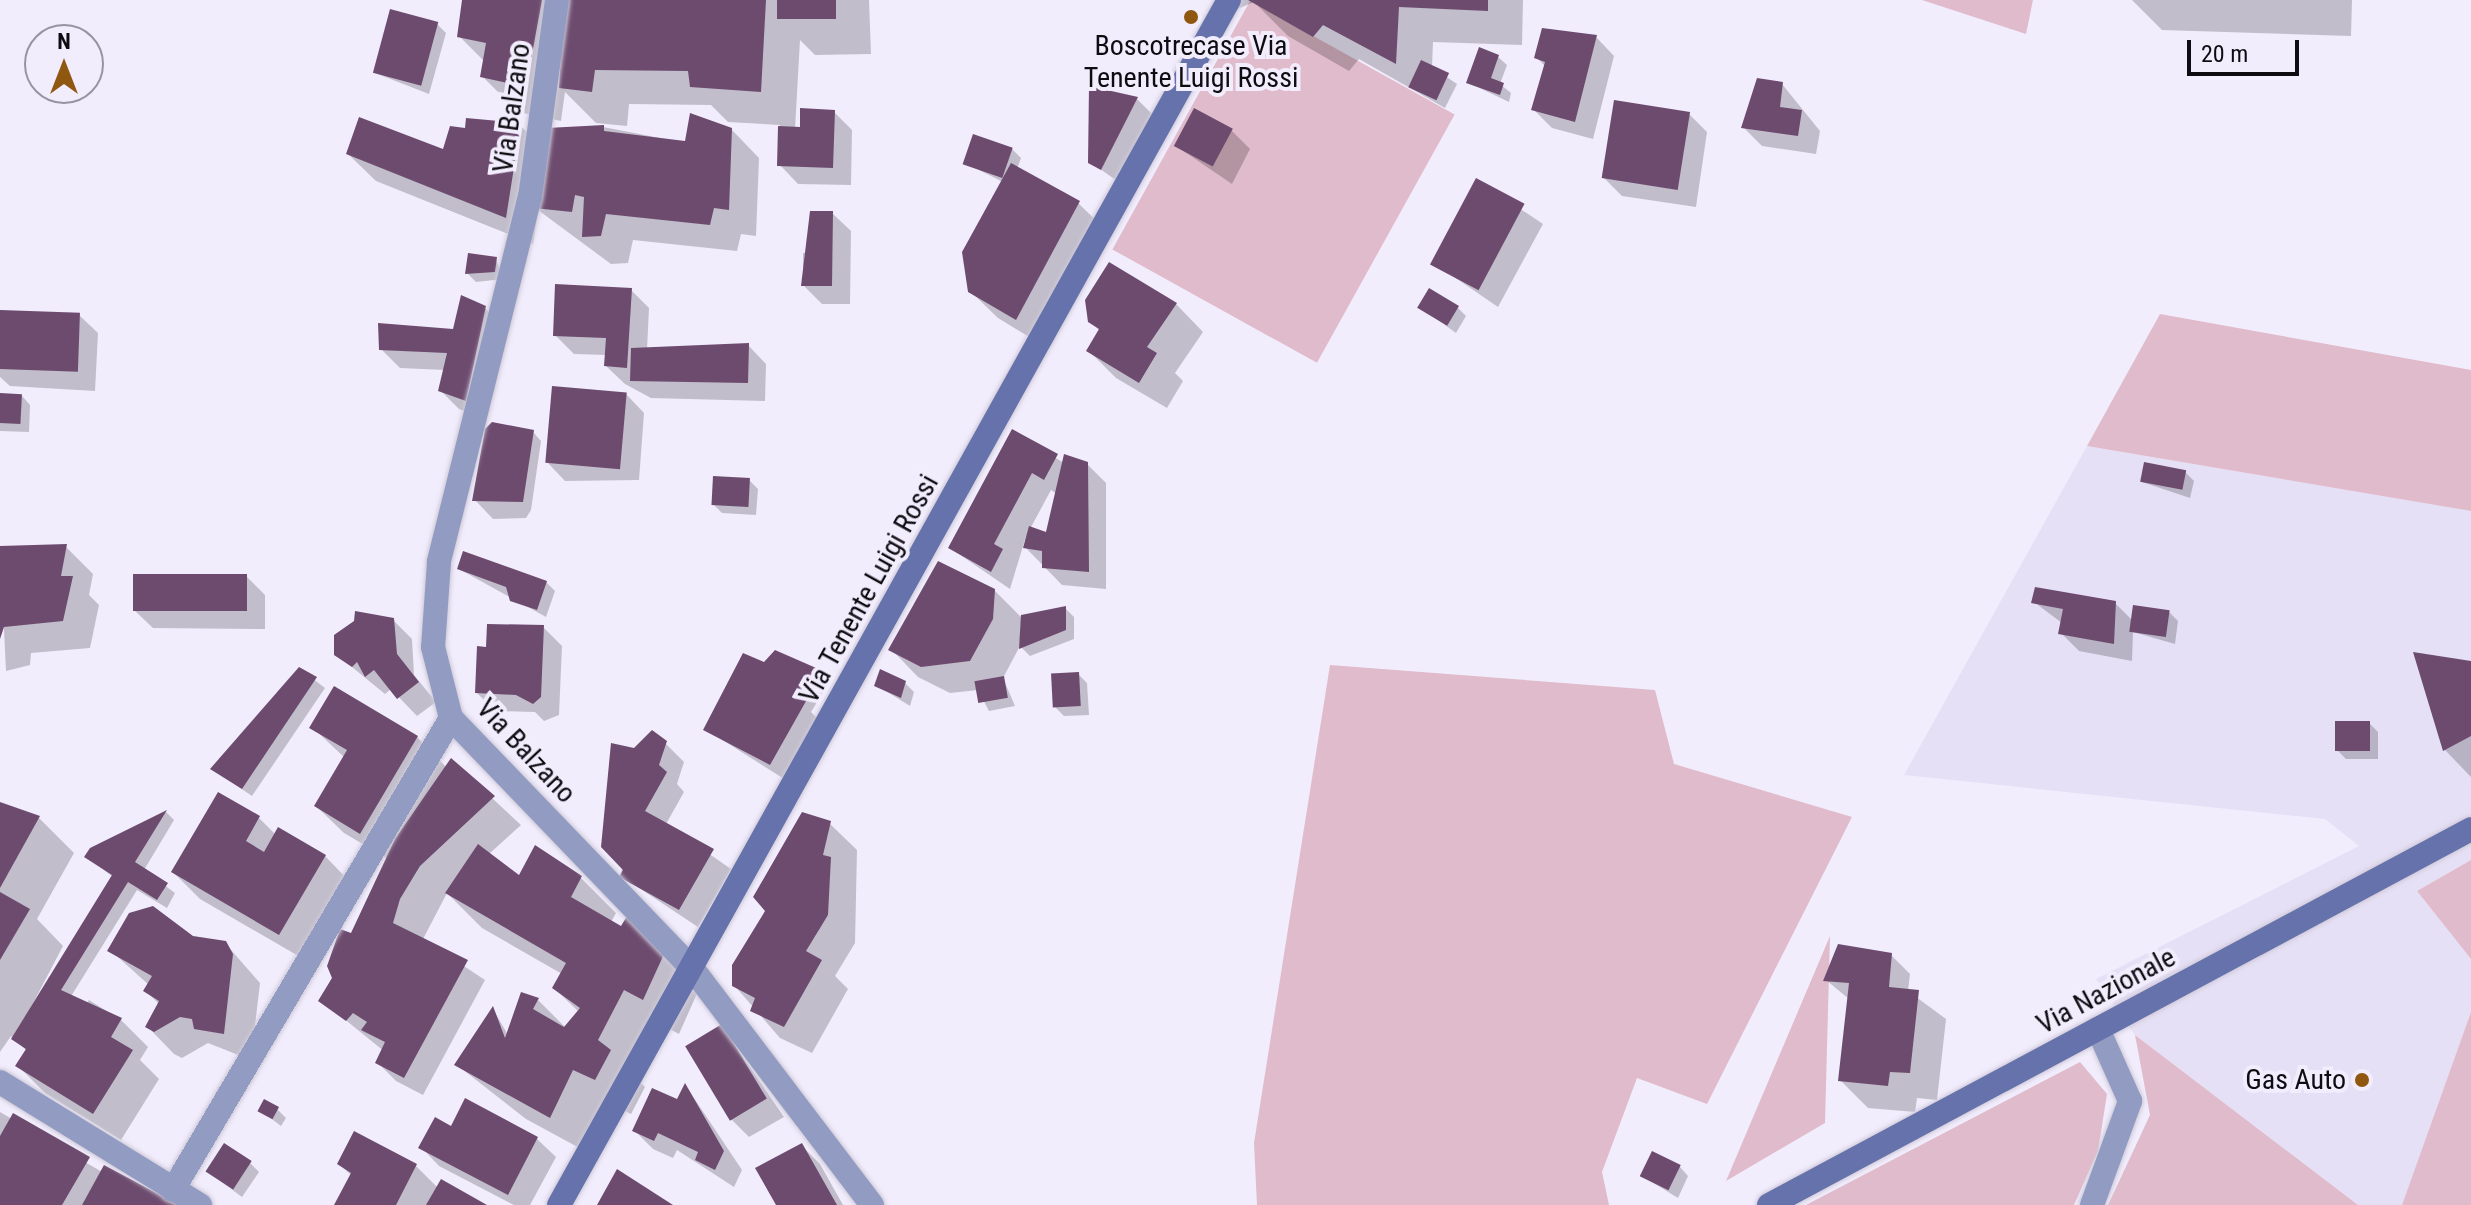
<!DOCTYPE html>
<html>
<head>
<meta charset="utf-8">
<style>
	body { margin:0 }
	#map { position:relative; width:2471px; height:1205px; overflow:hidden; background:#f2edfd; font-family:"Roboto Condensed",sans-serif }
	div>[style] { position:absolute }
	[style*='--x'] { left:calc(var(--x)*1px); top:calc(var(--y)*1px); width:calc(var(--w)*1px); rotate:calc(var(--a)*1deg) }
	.built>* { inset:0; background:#e6e0f6 }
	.green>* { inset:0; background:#e0bbcb; transform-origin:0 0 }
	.shadow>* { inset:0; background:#0003 }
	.building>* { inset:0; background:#6d4b6f; transform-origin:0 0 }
	.roads { filter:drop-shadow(0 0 2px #cec9d7) drop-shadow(0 0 2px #cec9d7) }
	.street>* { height:24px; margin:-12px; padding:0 12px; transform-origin:12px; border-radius:12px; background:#929cc3 }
	.secondary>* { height:24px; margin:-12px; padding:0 12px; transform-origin:12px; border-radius:12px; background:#6672ab }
	.dots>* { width:22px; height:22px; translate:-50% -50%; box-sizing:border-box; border:4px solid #f2edfd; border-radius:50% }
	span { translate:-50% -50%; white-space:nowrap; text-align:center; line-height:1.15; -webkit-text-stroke:8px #f2edfd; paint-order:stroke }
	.poi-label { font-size:28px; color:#0e0c11 }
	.right { translate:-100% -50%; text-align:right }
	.street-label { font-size:28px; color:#0e0c11 }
	.north { position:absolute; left:24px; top:24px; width:80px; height:80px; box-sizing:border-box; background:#f2edfd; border:2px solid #97939f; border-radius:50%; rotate:0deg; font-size:22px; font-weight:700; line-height:32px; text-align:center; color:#0e0c11 }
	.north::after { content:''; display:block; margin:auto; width:28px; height:36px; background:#8f570f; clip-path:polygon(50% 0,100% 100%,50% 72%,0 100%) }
	.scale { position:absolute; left:2187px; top:40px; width:112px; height:36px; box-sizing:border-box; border:4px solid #0e0c11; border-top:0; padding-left:10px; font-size:24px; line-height:28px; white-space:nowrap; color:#0e0c11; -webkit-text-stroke:6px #f2edfd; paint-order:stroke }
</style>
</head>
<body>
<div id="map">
	<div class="built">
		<i style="clip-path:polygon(2087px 446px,2471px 511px,2471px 860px,2417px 891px,2471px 959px,2471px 1012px,2402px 1205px,2358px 1205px,2135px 1035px,2096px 979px,2359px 846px,2325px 819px,1904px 775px)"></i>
	</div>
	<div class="green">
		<i style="clip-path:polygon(1922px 0,2033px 0,2026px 34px)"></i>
		<i style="left:1250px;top:1px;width:234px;height:284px;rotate:29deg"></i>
		<i style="clip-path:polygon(2160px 314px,2471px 370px,2471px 511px,2087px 446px)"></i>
		<i style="clip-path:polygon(1330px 665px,1655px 690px,1674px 764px,1852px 817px,1707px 1104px,1637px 1078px,1602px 1172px,1609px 1205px,1257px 1205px,1254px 1143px)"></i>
		<i style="clip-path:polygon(2471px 860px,2471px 959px,2417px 891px)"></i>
		<i style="clip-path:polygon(1830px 936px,1825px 1123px,1726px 1181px)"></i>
		<i style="clip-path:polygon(2471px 1012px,2471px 1205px,2402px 1205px)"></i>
		<i style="clip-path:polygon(2135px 1035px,2358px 1205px,2108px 1205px,2150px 1115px)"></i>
		<i style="clip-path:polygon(2080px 1062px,2107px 1094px,2098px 1151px,2074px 1205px,1806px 1205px)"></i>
	</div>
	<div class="shadow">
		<i style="clip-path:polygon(464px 0,869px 0,871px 54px,815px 55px,800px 40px,795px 129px,834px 112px,852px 130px,851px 185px,798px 184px,780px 165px,780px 125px,728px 122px,711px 105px,629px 104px,627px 126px,596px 123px,565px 92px,561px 121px,518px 112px,483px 77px,485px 62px,459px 36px)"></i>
		<i style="clip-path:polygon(1225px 0,1523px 0,1522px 45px,1433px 42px,1432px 67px,1457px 84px,1445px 108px,1359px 59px,1349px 71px,1288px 36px,1254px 2px,1235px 10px)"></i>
		<i style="clip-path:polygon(2132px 0,2352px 0,2351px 36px,2162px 30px)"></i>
		<i style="clip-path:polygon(437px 24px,446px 33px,429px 94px,375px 73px)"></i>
		<i style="clip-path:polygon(1596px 37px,1614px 56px,1593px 139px,1552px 128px,1533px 109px,1546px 67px,1536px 57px)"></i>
		<i style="clip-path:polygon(1498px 57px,1507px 65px,1500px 84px,1511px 93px,1509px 102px,1469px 83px)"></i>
		<i style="clip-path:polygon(1782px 84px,1820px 131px,1816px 154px,1762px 146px,1744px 128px)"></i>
		<i style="clip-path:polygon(1137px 99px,1155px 117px,1123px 185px,1090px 162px)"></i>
		<i style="clip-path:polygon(1689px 114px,1707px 132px,1696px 207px,1622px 196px,1603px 177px)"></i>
		<i style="clip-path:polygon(692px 115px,732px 130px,759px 158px,756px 236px,741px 234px,737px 251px,633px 240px,628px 263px,611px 264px,538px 210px,533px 244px,376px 181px,348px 154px,444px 152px,467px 131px,520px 125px,545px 151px,603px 127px,686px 143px)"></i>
		<i style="clip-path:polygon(1232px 131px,1250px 149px,1232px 184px,1176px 146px)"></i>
		<i style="clip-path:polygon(1012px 149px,1021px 158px,1017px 169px,1078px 203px,1106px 230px,1044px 346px,998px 318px,970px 291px,1003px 182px,965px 163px)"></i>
		<i style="clip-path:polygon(1477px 180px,1543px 224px,1498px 307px,1438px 266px)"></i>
		<i style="clip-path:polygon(832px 213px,851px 231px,850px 304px,822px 304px,803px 285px,803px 253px,812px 253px)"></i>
		<i style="clip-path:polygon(496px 259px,503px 279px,476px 282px,467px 273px)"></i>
		<i style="clip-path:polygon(631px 290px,649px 308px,647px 350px,748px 345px,766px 364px,765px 401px,651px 398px,625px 384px,606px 366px,607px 355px,574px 354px,555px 335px)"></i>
		<i style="clip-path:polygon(1176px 304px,1203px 332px,1175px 373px,1183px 381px,1167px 408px,1116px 378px,1088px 350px,1100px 331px,1090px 321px)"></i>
		<i style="clip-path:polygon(1420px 307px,1457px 307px,1466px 316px,1456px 333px)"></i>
		<i style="clip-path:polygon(485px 308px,503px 327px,484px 418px,459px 409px,440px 390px,445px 370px,400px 368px,381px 349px,454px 331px)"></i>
		<i style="clip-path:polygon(0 312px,79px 315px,98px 333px,95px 391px,10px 386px,0 377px)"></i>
		<i style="clip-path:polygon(626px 394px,644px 413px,639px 480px,565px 481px,547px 462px)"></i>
		<i style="clip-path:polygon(0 395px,22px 396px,30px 405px,29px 432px,0 431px)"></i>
		<i style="clip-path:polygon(533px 432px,541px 441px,531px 510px,526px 518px,493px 519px,475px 500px)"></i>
		<i style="clip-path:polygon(evenodd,1013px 432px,1064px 463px,1087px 464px,1106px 483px,1106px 589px,1062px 585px,1025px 547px,1026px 536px,1010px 589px,950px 548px,1013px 432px,1051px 490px,1057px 494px,1047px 535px,1030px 529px,1051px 490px)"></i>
		<i style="clip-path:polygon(2185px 472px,2194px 481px,2190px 498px,2142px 482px)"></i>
		<i style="clip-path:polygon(749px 480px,758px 489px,756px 515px,722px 513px,713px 504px)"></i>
		<i style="clip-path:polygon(66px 547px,93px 574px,89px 595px,99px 605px,90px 648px,31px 653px,30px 665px,6px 671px,0 548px)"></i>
		<i style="clip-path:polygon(459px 569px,546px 582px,555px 591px,546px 617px)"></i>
		<i style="clip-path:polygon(246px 576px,265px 595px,265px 629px,153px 628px,134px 610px)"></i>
		<i style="clip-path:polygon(994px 590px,1021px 617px,1065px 608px,1074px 617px,1074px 639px,1030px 656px,1020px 646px,1003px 678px,1015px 706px,989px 711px,978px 690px,950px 693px,918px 677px,891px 649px)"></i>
		<i style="clip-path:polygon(2034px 602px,2115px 603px,2133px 621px,2169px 612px,2178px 621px,2175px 644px,2133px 632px,2132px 661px,2079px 651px,2061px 633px,2062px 623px)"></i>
		<i style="clip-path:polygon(393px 620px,412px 639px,414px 675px,436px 702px,417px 716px,391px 689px,385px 694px,336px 654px,356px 622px)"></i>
		<i style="clip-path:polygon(543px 627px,562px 646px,559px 715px,544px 721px,535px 712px,495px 711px,477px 693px,488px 649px)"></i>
		<i style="clip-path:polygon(2416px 654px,2471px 663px,2471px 777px,2445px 750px)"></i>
		<i style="clip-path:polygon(300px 669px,325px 688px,252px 796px,212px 769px)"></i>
		<i style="clip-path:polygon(773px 669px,822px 673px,830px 681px,811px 712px,821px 722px,789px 782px,705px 729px)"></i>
		<i style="clip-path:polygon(1078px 674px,1087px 683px,1089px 715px,1064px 716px,1055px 707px)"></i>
		<i style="clip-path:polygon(905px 683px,914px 692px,910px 706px,876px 685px)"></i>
		<i style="clip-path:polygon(2369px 723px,2378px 732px,2378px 759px,2346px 759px,2337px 750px)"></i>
		<i style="clip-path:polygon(312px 727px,417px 737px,446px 767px,451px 760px,521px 825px,489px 854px,520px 878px,581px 878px,616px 913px,611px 922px,622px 929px,629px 916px,699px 989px,679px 1034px,660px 1024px,633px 1075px,645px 1087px,631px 1114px,609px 1103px,585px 1151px,526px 1119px,457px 1065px,493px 1009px,508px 1035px,538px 1000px,566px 1028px,579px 1012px,554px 988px,562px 974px,482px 928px,447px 893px,423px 939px,485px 980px,423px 1095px,396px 1081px,378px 1063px,385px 1052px,321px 1000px,390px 860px,344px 833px,316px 806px,345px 758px)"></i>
		<i style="clip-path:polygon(665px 743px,684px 762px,677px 784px,684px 792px,666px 824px,731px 869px,698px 927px,621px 876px,635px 750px)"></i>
		<i style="clip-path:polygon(0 804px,39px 818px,74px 853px,37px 919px,63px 946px,19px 1030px,113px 877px,87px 857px,91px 849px,166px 812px,174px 820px,144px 870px,175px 893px,167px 908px,137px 890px,70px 998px,85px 1006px,89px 1000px,121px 1020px,148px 1047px,140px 1060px,159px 1079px,121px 1140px,45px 1093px,18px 1066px,27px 1051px,11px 1036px,0 1052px)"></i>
		<i style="clip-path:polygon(259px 818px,276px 835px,325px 856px,352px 884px,307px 961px,200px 899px,173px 872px)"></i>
		<i style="clip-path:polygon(829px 823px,857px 850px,855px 943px,835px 976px,848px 989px,812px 1053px,780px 1038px,734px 985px)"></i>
		<i style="clip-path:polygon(192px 938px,225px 943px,260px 983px,251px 1060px,208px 1043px,182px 1058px,174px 1054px,147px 1026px,159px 1004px,146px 991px,149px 985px,110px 950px)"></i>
		<i style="clip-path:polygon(1891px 955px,1910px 974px,1908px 991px,1946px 1019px,1937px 1100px,1917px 1098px,1915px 1112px,1868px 1108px,1840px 1080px,1849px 999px,1826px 980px)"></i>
		<i style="clip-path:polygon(722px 1026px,784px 1117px,749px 1137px,731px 1119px)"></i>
		<i style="clip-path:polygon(686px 1086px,742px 1170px,734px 1187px,677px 1150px,673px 1158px,653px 1149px,634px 1130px,677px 1102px)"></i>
		<i style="clip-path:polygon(277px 1109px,286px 1118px,281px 1126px,260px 1110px)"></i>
		<i style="clip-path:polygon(0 1112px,102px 1172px,174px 1205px,0 1205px)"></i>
		<i style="clip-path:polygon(451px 1128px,537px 1139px,556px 1157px,530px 1205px,514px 1205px,439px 1166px,421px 1147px)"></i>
		<i style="clip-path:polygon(355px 1134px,416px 1166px,438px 1188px,483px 1205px,336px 1205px,352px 1176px,339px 1164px)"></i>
		<i style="clip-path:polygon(801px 1145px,820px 1164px,843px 1205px,778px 1205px)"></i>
		<i style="clip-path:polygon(250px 1163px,259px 1172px,242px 1197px,208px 1172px)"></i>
		<i style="clip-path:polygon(1680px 1167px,1688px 1176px,1678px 1198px,1642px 1176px)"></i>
	</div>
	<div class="building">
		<i style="clip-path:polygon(462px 0,542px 0,526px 87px,480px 77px,486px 43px,457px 37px)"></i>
		<i style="clip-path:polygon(564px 0,766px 0,761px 92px,690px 87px,688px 71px,595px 70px,592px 92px,559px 88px)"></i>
		<i style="left:836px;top:0;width:19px;height:59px;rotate:90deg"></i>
		<i style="clip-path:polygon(1248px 0,1488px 0,1488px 11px,1399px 7px,1396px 64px,1323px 25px,1313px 37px)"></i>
		<i style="left:390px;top:9px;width:50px;height:66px;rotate:15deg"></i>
		<i style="clip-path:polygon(1542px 28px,1597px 35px,1575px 122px,1531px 110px,1545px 62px,1534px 58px)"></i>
		<i style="clip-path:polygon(1479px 47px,1499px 55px,1491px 78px,1504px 83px,1500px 95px,1466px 83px)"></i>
		<i style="left:1421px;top:60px;width:31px;height:30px;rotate:25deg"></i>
		<i style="clip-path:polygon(1757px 78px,1783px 82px,1780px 107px,1802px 110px,1798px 136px,1741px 128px)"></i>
		<i style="clip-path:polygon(1089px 86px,1138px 97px,1101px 170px,1088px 163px)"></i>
		<i style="left:1614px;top:100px;width:77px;height:79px;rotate:9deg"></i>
		<i style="clip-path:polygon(800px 108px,835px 110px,833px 168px,777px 166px,778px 126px,800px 127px)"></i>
		<i style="left:1194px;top:108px;width:44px;height:43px;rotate:28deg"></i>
		<i style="clip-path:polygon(690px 113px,732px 128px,729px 210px,714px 208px,710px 225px,606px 214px,601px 236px,582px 237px,584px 197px,575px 195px,572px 212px,534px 208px,547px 128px,604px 125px,604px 131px,685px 141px)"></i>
		<i style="clip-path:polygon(359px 117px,443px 149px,450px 126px,465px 128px,466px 118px,521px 123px,506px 218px,346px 154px)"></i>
		<i style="left:973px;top:134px;width:42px;height:32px;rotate:19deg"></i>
		<i style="clip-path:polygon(1011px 163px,1080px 201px,1016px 320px,968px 292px,962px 252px)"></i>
		<i style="left:1476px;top:178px;width:55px;height:98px;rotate:28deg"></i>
		<i style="clip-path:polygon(810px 211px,833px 211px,832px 286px,801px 286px)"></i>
		<i style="clip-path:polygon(468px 253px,497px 257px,495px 272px,465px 274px)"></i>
		<i style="clip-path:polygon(1109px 262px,1177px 303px,1147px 347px,1157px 353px,1139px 383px,1086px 351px,1099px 329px,1088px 322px,1085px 300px)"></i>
		<i style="clip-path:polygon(555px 284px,632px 288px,627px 368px,604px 366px,606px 338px,553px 336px)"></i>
		<i style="left:1429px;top:288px;width:35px;height:23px;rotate:31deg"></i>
		<i style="clip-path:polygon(461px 295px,486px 306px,466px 401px,438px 391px,447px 353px,379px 350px,378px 323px,453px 329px)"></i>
		<i style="left:0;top:310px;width:80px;height:59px;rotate:2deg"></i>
		<i style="clip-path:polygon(749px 343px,748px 383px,630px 381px,631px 348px)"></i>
		<i style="left:552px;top:386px;width:75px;height:77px;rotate:5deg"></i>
		<i style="left:0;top:393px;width:22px;height:30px;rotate:3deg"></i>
		<i style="clip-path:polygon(492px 422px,534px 430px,523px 502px,472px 501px,485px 429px)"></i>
		<i style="clip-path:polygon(1012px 429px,1058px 454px,1044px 480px,1032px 473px,994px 544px,1003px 549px,991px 572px,948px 548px)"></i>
		<i style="clip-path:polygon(1064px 454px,1088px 462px,1089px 572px,1042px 568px,1042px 551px,1023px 548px,1029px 526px,1046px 532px)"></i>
		<i style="left:2144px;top:462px;width:43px;height:20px;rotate:11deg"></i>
		<i style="left:713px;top:476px;width:37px;height:29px;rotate:3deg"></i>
		<i style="clip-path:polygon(67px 544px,61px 576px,73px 576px,63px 621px,4px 627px,0 639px,0 546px)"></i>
		<i style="clip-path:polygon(463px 551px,547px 581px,537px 610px,510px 601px,506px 587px,457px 569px)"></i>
		<i style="clip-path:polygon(938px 561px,995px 589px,993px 619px,970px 661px,921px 667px,888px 650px)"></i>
		<i style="left:133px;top:574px;width:114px;height:37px"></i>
		<i style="clip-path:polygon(2035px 587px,2116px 601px,2114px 644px,2058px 634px,2063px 609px,2031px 603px)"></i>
		<i style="left:2133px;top:605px;width:37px;height:27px;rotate:8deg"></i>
		<i style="clip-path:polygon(1066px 606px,1066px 630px,1019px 649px,1021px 615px)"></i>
		<i style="clip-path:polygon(355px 611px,394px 618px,397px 654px,419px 682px,397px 699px,374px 670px,365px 677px,357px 662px,352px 667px,334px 655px,334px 635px,354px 621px)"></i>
		<i style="clip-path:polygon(487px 624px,544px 625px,541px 697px,533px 704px,516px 695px,475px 693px,477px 646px,486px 647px)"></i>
		<i style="clip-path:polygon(775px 650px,823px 671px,770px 765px,703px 730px,743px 653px,764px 662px)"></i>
		<i style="clip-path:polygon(2413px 652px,2471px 661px,2471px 736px,2443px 751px)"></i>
		<i style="clip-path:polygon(299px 667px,317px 677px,242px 789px,210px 769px)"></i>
		<i style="clip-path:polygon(880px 669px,906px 681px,901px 698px,874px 686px)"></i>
		<i style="left:1079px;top:672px;width:34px;height:28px;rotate:87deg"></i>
		<i style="left:1004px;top:676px;width:22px;height:30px;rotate:80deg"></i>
		<i style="clip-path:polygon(334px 686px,418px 736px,360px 834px,314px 806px,347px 750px,309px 728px)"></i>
		<i style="left:2335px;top:721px;width:35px;height:30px"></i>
		<i style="clip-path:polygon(652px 730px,667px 741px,659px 765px,667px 772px,645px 811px,714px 849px,679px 910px,619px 877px,623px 870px,601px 847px,611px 743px,634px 748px)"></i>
		<i style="clip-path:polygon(451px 758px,495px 796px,420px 866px,400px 899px,393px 923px,468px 960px,404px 1078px,375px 1063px,385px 1042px,361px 1030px,367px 1022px,353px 1013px,346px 1021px,318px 1001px,332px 978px,327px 966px,340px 929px,351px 933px,395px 839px)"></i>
		<i style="clip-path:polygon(218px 792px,260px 816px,246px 841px,264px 852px,278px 827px,326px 855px,279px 935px,171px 872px)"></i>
		<i style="clip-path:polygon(0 802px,40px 816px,0 888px)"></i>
		<i style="clip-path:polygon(167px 810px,135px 862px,168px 883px,157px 900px,128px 882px,61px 990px,122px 1018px,111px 1037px,133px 1050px,93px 1114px,15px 1066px,26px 1049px,11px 1039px,112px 875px,84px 857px,90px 848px)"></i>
		<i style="clip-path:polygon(802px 812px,831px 821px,823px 855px,831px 857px,828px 915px,806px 951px,822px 960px,784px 1027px,750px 1011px,755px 998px,732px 986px,732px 965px,765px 911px,753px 897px)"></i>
		<i style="clip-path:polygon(478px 844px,519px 875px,535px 845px,582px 876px,571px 897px,621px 926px,629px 913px,665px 952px,643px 1000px,624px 990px,598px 1040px,611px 1050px,595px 1080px,573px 1070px,550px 1118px,454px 1065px,493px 1006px,505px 1038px,521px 992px,539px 998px,533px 1009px,564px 1027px,580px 1008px,552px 988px,566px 963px,445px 893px)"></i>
		<i style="clip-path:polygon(0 892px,30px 909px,0 960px)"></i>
		<i style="clip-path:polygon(153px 906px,193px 936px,226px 941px,233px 954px,224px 1034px,194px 1029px,192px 1019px,180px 1017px,154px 1032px,145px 1027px,159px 1001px,143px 991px,152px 976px,107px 951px,129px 913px)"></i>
		<i style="clip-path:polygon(1838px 944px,1892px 953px,1889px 987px,1919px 990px,1910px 1073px,1890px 1072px,1888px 1086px,1838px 1081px,1849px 983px,1823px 981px)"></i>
		<i style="left:722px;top:1024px;width:87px;height:43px;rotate:59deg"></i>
		<i style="clip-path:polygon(685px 1083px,724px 1151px,715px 1170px,695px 1160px,698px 1152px,658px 1133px,654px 1141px,632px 1131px,652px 1088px,677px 1099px)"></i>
		<i style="clip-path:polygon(465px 1098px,538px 1137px,508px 1195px,418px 1148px,435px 1117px,451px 1126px)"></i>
		<i style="left:264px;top:1099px;width:17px;height:14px;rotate:28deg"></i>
		<i style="clip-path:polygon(13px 1113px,90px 1157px,62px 1205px,0 1205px,0 1136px)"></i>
		<i style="clip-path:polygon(354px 1131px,417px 1164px,396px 1205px,334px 1205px,351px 1173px,337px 1164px)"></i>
		<i style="left:224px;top:1143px;width:33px;height:34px;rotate:33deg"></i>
		<i style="clip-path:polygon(802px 1143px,837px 1205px,776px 1205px,755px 1168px)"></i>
		<i style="left:1652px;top:1151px;width:32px;height:28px;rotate:26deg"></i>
		<i style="clip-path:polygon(104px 1165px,179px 1205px,82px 1205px)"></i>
		<i style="clip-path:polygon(617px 1169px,673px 1205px,597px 1205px)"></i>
		<i style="clip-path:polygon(441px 1179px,487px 1205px,426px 1205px)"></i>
	</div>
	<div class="roads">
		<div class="street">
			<i style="--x:557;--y:0;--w:198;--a:97.8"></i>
			<i style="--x:530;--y:196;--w:377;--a:104"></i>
			<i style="--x:439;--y:562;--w:85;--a:94"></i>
			<i style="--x:433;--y:647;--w:73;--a:75.8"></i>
			<i style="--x:451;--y:718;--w:347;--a:46.1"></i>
			<i style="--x:692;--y:968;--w:298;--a:52.8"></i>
			<i style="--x:0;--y:1082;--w:235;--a:31.6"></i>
			<i style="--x:173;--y:1190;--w:548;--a:-59.5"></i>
			<i style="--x:2092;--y:1205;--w:111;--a:-69.9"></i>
			<i style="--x:2130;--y:1101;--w:79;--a:-114"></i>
		</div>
		<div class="secondary">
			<i style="--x:559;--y:1205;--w:1379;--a:-60.93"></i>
			<i style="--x:1769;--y:1205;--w:796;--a:-28.17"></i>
		</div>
	</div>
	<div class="dots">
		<i style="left:1191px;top:17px;background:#8f570f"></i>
		<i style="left:2362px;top:1080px;background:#8f570f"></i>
	</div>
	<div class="poi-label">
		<span style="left:1191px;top:62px">Boscotrecase Via<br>Tenente Luigi Rossi</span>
		<span class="right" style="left:2346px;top:1080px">Gas Auto</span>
	</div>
	<div class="street-label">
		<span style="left:512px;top:108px;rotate:-82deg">Via Balzano</span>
		<span style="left:869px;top:589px;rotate:-61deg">Via Tenente Luigi Rossi</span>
		<span style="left:526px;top:751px;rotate:47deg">Via Balzano</span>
		<span style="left:2106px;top:991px;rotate:-28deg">Via Nazionale</span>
	</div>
	<div class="north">N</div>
	<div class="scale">20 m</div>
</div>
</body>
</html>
